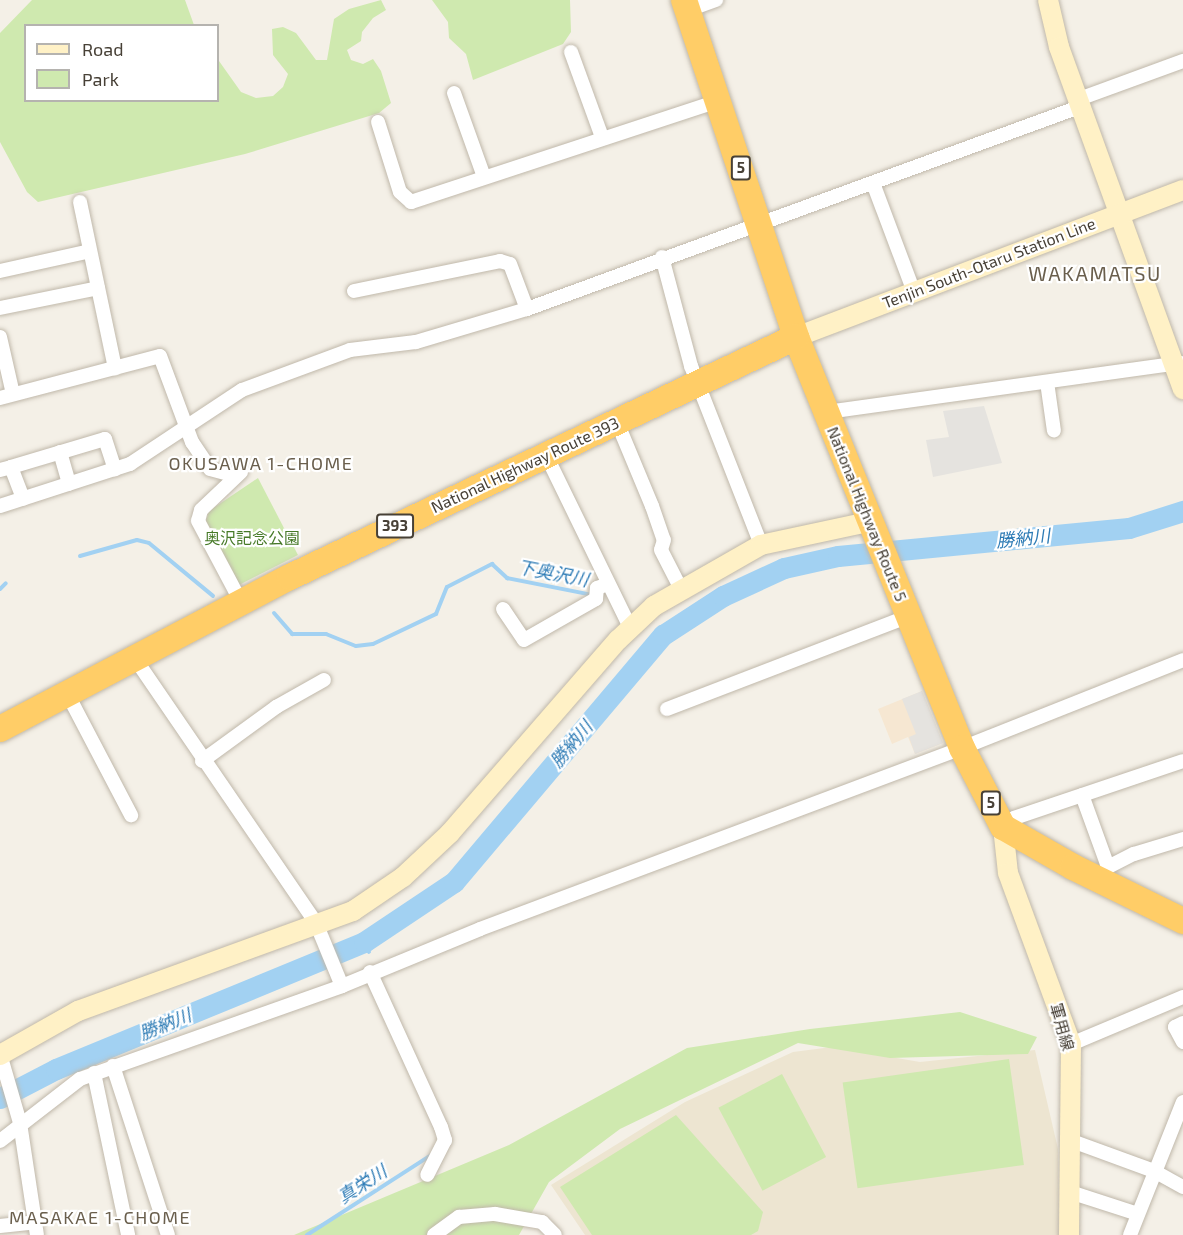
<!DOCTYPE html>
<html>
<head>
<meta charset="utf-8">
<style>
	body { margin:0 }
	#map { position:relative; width:1183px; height:1235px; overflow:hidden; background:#f4f0e7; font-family:"Exo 2","Noto Sans JP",sans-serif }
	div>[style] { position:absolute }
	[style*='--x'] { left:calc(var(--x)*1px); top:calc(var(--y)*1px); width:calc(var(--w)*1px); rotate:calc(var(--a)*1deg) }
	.commercial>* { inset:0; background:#f6e7d2 }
	.education>* { inset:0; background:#ede5d1 }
	.green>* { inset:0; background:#cfe9af; transform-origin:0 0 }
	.parking>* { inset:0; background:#e5e3df }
	.stream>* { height:4px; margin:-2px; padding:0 2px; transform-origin:2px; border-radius:2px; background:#a2d1f2 }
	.river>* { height:21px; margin:-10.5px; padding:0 10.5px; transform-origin:10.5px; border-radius:10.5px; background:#a2d1f2 }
	.roads { filter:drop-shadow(0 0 2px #c0b8aa) drop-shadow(0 0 2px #c0b8aa) }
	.street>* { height:14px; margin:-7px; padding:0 7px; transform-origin:7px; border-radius:7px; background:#fff }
	.secondary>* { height:20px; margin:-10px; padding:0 10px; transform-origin:10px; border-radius:10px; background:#fff1c6 }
	.highway>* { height:26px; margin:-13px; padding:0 13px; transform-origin:13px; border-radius:13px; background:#ffcd67 }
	span { translate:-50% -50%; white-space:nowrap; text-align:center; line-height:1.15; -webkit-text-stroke:4.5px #fff; paint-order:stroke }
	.shield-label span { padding:2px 4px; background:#fff; border:2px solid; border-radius:4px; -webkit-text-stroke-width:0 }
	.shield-label { font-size:15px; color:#474036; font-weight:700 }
	.street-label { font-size:16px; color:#474036 }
	.park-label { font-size:16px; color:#477a28 }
	.neighbourhood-label { font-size:18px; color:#6a5f4d; letter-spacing:1.5px }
	.water-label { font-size:18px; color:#2d7bb5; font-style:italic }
	.quarter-label { font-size:20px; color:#6a5f4d; letter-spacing:1.5px }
	.legend { position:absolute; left:24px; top:24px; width:195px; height:78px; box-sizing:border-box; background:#fff; border:2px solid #b5b3af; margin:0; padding:8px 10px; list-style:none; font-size:18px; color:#474036 }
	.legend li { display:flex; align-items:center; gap:12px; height:30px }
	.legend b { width:30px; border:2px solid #b5b3af }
</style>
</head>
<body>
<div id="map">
	<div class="commercial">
		<i style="clip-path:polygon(922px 691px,943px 743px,915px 754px,908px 737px,892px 744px,878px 709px)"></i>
	</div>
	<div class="education">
		<i style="clip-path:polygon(832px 1047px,920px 1062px,1035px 1050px,1058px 1149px,1059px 1235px,585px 1235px,551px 1185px,685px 1102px,793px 1052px)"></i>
	</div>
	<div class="green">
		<i style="clip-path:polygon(32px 0,185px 0,194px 25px,26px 26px,26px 100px,218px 100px,219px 61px,241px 92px,256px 98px,273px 96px,283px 87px,288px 74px,273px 55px,272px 29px,283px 27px,296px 33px,316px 60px,327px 60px,334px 19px,349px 9px,381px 0,386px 10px,373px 18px,362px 32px,361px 41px,347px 50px,351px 60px,363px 64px,373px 59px,381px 71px,391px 103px,379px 113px,245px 154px,38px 202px,27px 192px,0 142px,0 33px)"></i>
		<i style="clip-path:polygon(432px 0,570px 0,571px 32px,563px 44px,473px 80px,466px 54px,449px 38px,448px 22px)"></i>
		<i style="clip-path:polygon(258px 478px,298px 555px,239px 585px,206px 521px,209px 511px)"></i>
		<i style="clip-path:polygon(960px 1012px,1037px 1037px,1028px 1054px,890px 1058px,798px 1043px,620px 1129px,549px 1182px,519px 1235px,294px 1235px,509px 1145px,687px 1048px,810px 1029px)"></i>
		<i style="left:1009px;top:1059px;width:107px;height:168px;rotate:82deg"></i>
		<i style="left:782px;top:1074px;width:94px;height:72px;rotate:62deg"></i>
		<i style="clip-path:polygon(676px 1115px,763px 1212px,758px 1231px,751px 1235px,592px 1235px,560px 1187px)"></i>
	</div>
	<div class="parking">
		<i style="clip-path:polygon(984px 406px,1002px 463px,933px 477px,926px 440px,949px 437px,943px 411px)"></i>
		<i style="clip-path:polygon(922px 691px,943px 743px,915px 754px,909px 737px,916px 734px,902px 699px)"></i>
	</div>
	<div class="stream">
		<i style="--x:80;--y:556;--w:59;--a:-15.7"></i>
		<i style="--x:137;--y:540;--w:12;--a:14"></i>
		<i style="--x:149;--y:543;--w:83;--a:39.6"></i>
		<i style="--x:0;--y:589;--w:8;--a:-45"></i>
		<i style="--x:274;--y:613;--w:28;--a:49"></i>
		<i style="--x:292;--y:634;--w:34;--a:0"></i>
		<i style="--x:326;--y:634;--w:32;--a:22"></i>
		<i style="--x:356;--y:646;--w:17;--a:-7"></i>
		<i style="--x:373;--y:644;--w:70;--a:-25.5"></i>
		<i style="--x:436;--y:614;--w:29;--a:-68"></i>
		<i style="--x:447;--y:587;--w:51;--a:-27.1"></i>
		<i style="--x:492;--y:564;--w:21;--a:43"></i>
		<i style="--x:507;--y:578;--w:88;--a:11.2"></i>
		<i style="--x:364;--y:942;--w:11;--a:63"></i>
		<i style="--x:307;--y:1235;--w:148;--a:-32.8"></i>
	</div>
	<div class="river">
		<i style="--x:0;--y:1098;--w:63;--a:-27.4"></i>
		<i style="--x:56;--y:1069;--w:333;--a:-22.4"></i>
		<i style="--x:364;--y:942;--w:108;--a:-33.7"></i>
		<i style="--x:454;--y:882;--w:324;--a:-49.8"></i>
		<i style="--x:663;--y:635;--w:72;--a:-33"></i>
		<i style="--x:723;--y:596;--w:67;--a:-24.7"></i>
		<i style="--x:784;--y:568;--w:55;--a:-12.5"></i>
		<i style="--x:838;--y:556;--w:292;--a:-5.5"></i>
		<i style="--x:1129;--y:528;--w:57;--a:-17.5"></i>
	</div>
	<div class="roads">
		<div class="street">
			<i style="--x:688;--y:10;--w:30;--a:-20"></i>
			<i style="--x:571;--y:52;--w:90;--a:70"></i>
			<i style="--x:454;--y:93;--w:89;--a:70.3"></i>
			<i style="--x:1079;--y:99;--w:111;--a:-20.1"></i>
			<i style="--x:378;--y:122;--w:73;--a:72.6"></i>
			<i style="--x:400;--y:192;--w:15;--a:42"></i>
			<i style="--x:411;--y:202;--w:323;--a:-18.2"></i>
			<i style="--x:873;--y:183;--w:116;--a:69.4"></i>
			<i style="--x:80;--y:202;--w:170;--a:78.1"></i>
			<i style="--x:662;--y:257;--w:113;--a:75.1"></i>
			<i style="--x:691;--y:366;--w:192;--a:68.6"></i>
			<i style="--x:0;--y:271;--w:92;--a:-12.5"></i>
			<i style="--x:354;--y:291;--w:149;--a:-11.6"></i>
			<i style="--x:500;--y:261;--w:10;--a:17"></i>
			<i style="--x:510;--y:264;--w:48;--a:69.3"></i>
			<i style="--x:0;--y:308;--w:100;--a:-11.5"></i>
			<i style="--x:0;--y:337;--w:58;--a:77.2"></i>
			<i style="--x:1047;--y:382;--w:49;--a:81.9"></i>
			<i style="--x:0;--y:398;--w:165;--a:-14.7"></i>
			<i style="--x:160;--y:356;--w:92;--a:69.6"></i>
			<i style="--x:192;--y:442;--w:32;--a:56"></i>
			<i style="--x:210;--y:469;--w:27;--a:15"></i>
			<i style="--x:827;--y:412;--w:357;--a:-7.9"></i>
			<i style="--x:617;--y:422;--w:91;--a:67.4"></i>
			<i style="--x:652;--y:506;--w:36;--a:71"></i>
			<i style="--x:664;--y:540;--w:10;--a:107"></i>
			<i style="--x:661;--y:550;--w:44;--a:62.9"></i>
			<i style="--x:60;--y:452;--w:33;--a:74"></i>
			<i style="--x:547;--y:457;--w:189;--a:64"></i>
			<i style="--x:11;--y:467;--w:98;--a:-16.6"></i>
			<i style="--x:105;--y:439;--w:32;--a:72"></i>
			<i style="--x:0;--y:470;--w:11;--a:-15"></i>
			<i style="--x:11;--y:467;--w:34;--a:69"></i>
			<i style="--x:241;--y:472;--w:55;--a:136.5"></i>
			<i style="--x:201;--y:510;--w:11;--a:105"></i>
			<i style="--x:198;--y:521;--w:92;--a:62"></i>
			<i style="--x:0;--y:506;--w:137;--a:-17.9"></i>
			<i style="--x:130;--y:464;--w:134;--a:-33.5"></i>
			<i style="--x:242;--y:390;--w:115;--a:-20.3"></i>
			<i style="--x:350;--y:350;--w:66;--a:-6.9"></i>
			<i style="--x:416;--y:342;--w:116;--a:-16.6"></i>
			<i style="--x:527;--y:309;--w:591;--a:-20.09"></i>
			<i style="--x:503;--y:609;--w:37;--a:56"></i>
			<i style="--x:524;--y:640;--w:83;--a:-29.7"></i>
			<i style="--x:596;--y:599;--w:11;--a:-85"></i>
			<i style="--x:597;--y:588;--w:12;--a:-20"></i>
			<i style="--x:136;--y:660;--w:319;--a:55.6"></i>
			<i style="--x:316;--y:923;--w:68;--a:67.6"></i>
			<i style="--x:68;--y:695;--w:136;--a:62.3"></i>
			<i style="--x:667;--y:709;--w:257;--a:-21"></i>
			<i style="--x:202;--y:761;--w:92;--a:-36.1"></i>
			<i style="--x:276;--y:707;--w:55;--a:-29.4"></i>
			<i style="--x:1082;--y:795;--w:77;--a:70.1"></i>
			<i style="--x:1003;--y:827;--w:14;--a:-39"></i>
			<i style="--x:1014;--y:818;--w:178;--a:-18.6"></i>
			<i style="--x:1101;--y:878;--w:13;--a:-58"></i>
			<i style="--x:1108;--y:867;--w:29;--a:-27"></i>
			<i style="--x:1134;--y:854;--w:51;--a:-17"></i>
			<i style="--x:370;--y:972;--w:170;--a:65.4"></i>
			<i style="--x:441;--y:1127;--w:14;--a:73"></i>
			<i style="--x:445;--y:1140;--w:39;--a:117"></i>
			<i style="--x:1183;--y:1023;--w:9;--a:153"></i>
			<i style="--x:1175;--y:1027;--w:17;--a:62"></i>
			<i style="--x:1071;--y:1044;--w:121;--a:-22.8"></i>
			<i style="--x:0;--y:1054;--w:72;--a:73.8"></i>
			<i style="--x:20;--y:1123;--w:113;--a:81.4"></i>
			<i style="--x:113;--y:1066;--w:178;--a:72"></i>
			<i style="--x:94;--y:1073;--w:166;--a:78.1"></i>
			<i style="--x:0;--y:1141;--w:101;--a:-37.8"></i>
			<i style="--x:80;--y:1079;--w:278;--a:-19.5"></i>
			<i style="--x:342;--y:986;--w:149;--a:-22.4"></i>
			<i style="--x:480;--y:929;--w:515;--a:-20.58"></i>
			<i style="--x:962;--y:748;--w:238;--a:-21.7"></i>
			<i style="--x:1072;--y:1141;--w:87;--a:20.1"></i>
			<i style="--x:1154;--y:1171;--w:33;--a:29"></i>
			<i style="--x:1070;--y:1192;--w:71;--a:17.9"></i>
			<i style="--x:0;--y:1226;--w:36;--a:-6"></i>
			<i style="--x:434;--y:1235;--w:31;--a:-36"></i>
			<i style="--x:459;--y:1217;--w:36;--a:-5"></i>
			<i style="--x:495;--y:1214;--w:48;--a:9.7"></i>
			<i style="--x:542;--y:1222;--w:18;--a:45"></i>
			<i style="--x:1130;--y:1235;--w:143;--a:-68.3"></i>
		</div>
		<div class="secondary">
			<i style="--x:1048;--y:0;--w:48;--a:76.8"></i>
			<i style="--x:1059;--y:47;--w:364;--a:70.1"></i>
			<i style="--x:796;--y:337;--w:414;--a:-20.8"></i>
			<i style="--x:1003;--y:827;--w:46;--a:83.8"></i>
			<i style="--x:1008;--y:873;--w:182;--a:69.8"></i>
			<i style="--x:1071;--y:1044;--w:191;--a:90.6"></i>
			<i style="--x:0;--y:1055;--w:90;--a:-29.4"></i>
			<i style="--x:78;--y:1011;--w:293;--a:-20"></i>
			<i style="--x:353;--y:911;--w:60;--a:-34.2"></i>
			<i style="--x:403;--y:877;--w:64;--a:-43.1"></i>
			<i style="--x:450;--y:833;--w:256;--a:-49"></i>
			<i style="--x:618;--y:640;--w:50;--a:-43.4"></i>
			<i style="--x:654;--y:606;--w:123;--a:-29.7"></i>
			<i style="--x:761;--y:545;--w:109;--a:-12.1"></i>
		</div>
		<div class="highway">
			<i style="--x:684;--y:0;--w:355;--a:71.6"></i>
			<i style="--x:796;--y:337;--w:443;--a:68"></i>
			<i style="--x:962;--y:748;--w:89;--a:62.6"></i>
			<i style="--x:1003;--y:827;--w:81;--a:29.7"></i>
			<i style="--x:1073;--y:867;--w:123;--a:26.1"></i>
			<i style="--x:0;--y:729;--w:327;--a:-27.7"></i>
			<i style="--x:290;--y:577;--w:560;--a:-25.38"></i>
		</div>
	</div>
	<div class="shield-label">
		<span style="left:741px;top:168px">5</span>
		<span style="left:395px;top:526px">393</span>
		<span style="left:991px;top:803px">5</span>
	</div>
	<div class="street-label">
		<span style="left:989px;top:263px;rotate:-21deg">Tenjin South-Otaru Station Line</span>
		<span style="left:525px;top:465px;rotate:-25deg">National Highway Route 393</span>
		<span style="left:867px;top:514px;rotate:68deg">National Highway Route 5</span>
		<span style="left:1062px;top:1027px;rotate:74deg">軍用線</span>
	</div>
	<div class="park-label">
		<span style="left:252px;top:538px">奥沢記念公園</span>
	</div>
	<div class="neighbourhood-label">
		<span style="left:261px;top:463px">OKUSAWA 1-CHOME</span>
		<span style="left:100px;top:1217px">MASAKAE 1-CHOME</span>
	</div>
	<div class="water-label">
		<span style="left:1023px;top:538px;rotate:-6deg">勝納川</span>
		<span style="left:553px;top:573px;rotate:11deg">下奥沢川</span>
		<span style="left:571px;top:744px;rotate:-50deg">勝納川</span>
		<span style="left:165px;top:1024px;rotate:-22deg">勝納川</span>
		<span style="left:362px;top:1184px;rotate:-33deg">真栄川</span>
	</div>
	<div class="quarter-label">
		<span style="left:1095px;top:273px">WAKAMATSU</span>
	</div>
	<ul class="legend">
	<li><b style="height:8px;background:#fff1c6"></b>Road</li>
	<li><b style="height:16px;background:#cfe9af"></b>Park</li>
	</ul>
</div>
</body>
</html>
